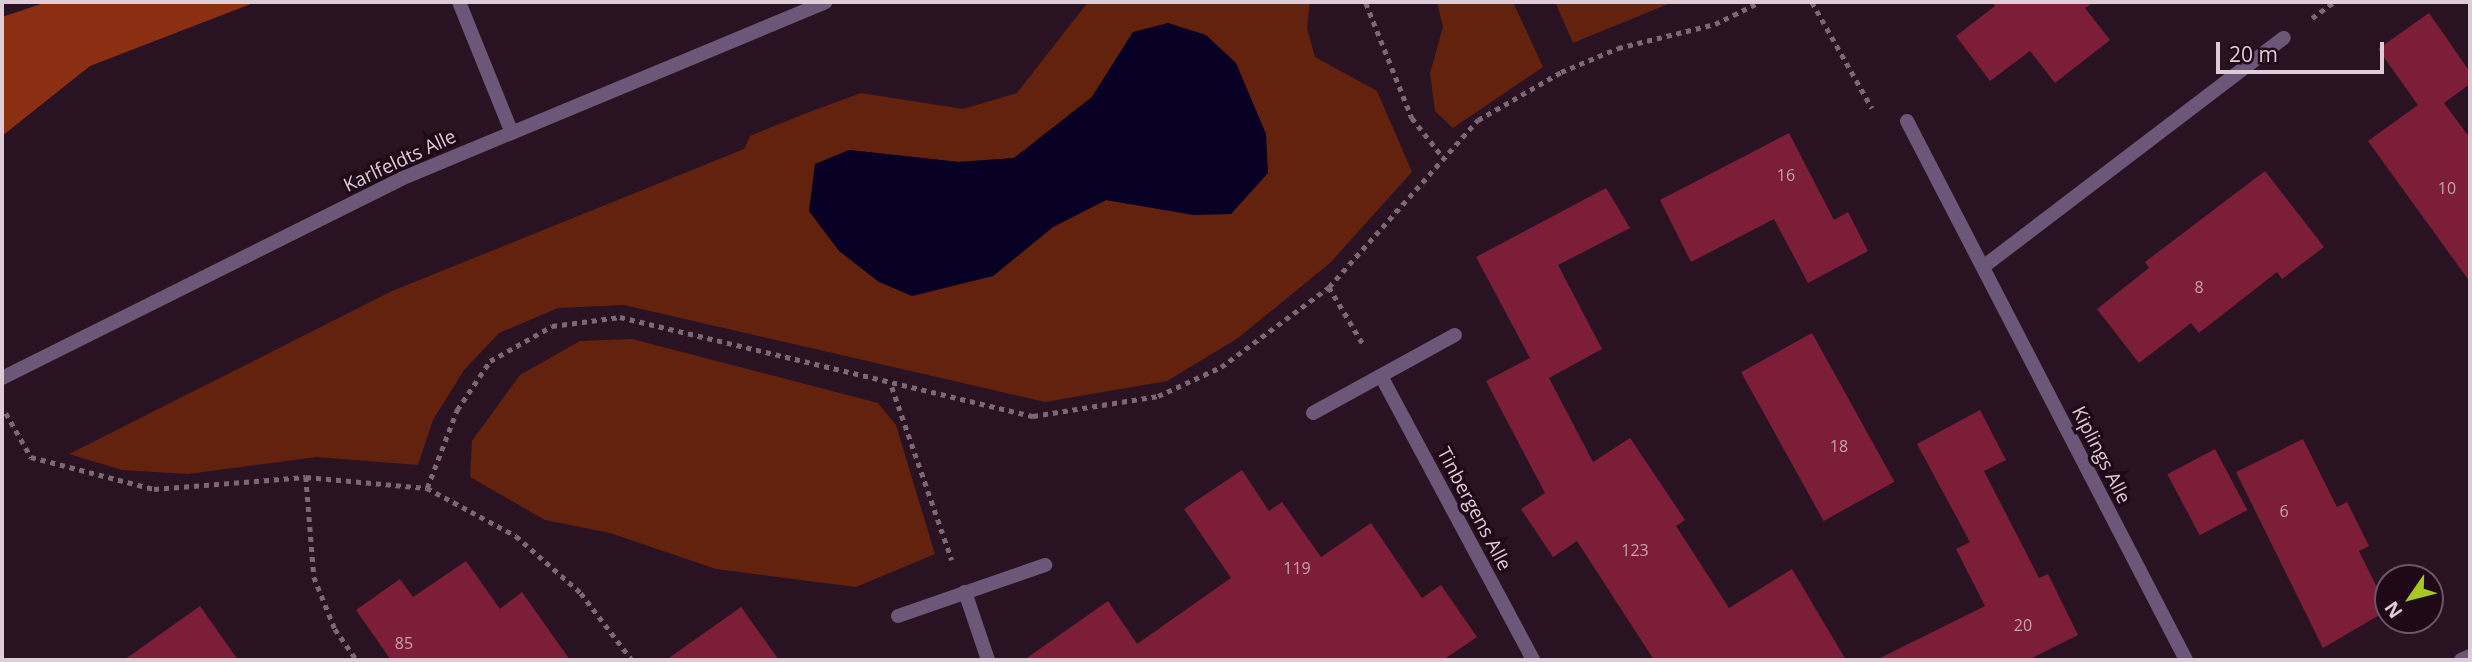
<!DOCTYPE html>
<html>
<head>
<meta charset="utf-8">
<style>
	body { margin:0 }
	#map { position:relative; width:2472px; height:662px; overflow:hidden; background:#291221; font-family:"Open Sans",sans-serif }
	div>[style] { position:absolute }
	[style*='--x'] { left:calc(var(--x)*1px); top:calc(var(--y)*1px); width:calc(var(--w)*1px); rotate:calc(var(--a)*1deg) }
	.green>* { inset:0; background:#63220d }
	.forest>* { inset:0; background:#8a2f12 }
	.water>* { inset:0; background:#080025 }
	.building>* { inset:0; background:#7d1e38; transform-origin:0 0 }
	.path>* { height:4.5px; margin-top:-2.25px; transform-origin:0; background:repeating-linear-gradient(90deg,#7c6774 0 5px,transparent 0 10px) }
	.minor>* { height:14px; margin:-7px; padding:0 7px; transform-origin:7px; border-radius:7px; background:#6d5779 }
	.tertiary>* { height:14px; margin:-7px; padding:0 7px; transform-origin:7px; border-radius:7px; background:#6d5779 }
	span { translate:-50% -50%; white-space:nowrap; text-align:center; line-height:1.15; -webkit-text-stroke:7px #1f0918; paint-order:stroke }
	.number-label { font-size:16px; color:#c6a1af }
	.number-label span { -webkit-text-stroke-width:0 }
	.street-label { font-size:19px; color:#decdd7 }
	.frame { position:absolute; inset:0; border:4px solid #decdd7; pointer-events:none }
	.north { position:absolute; left:2374px; top:564px; width:70px; height:70px; box-sizing:border-box; background:#1f0918; border:2px solid #6b5764; border-radius:50%; rotate:235deg; font-size:19px; font-weight:700; line-height:28px; text-align:center; color:#decdd7 }
	.north::after { content:''; display:block; margin:auto; width:24px; height:32px; background:#a5c823; clip-path:polygon(50% 0,100% 100%,50% 72%,0 100%) }
	.scale { position:absolute; left:2216px; top:42px; width:168px; height:32px; box-sizing:border-box; border:4px solid #decdd7; border-top:0; padding-left:9px; font-size:21px; line-height:24px; white-space:nowrap; color:#decdd7; -webkit-text-stroke:5px #1f0918; paint-order:stroke }
</style>
</head>
<body>
<div id="map">
	<div class="green">
		<i style="clip-path:polygon(evenodd,1088px 2px,1310px 2px,1307px 28px,1315px 57px,1377px 91px,1412px 172px,1330px 263px,1238px 338px,1167px 381px,1045px 402px,624px 305px,558px 308px,499px 333px,464px 370px,433px 420px,418px 465px,317px 457px,188px 474px,122px 470px,69px 454px,392px 291px,744px 149px,750px 136px,804px 114px,861px 93px,963px 109px,1017px 93px,1088px 2px,1133px 32px,1194px 215px,1106px 200px,1053px 227px,993px 276px,849px 150px,959px 162px,1014px 158px,1092px 97px,1133px 32px)"></i>
		<i style="clip-path:polygon(1437px 2px,1513px 2px,1543px 67px,1453px 128px,1435px 111px,1430px 73px,1443px 27px)"></i>
		<i style="clip-path:polygon(1555px 2px,1673px 2px,1573px 43px)"></i>
		<i style="clip-path:polygon(632px 339px,878px 403px,896px 425px,935px 554px,856px 587px,716px 569px,610px 533px,545px 520px,470px 477px,472px 441px,520px 375px,580px 341px)"></i>
	</div>
	<div class="forest">
		<i style="clip-path:polygon(47px 2px,256px 2px,90px 66px,2px 136px,2px 17px)"></i>
	</div>
	<div class="water">
		<i style="clip-path:polygon(1168px 23px,1206px 35px,1236px 63px,1266px 134px,1268px 173px,1231px 214px,1194px 215px,1106px 200px,1053px 227px,993px 276px,912px 296px,879px 282px,839px 251px,809px 211px,815px 164px,849px 150px,959px 162px,1014px 158px,1092px 97px,1133px 32px)"></i>
	</div>
	<div class="building">
		<i style="clip-path:polygon(1992px 2px,2094px 2px,2085px 8px,2110px 40px,2055px 83px,2030px 51px,1990px 81px,1956px 36px,1995px 6px)"></i>
		<i style="clip-path:polygon(2429px 13px,2470px 72px,2470px 84px,2444px 103px,2470px 138px,2470px 282px,2368px 141px,2418px 105px,2378px 49px)"></i>
		<i style="clip-path:polygon(1789px 133px,1834px 220px,1848px 212px,1868px 251px,1808px 283px,1774px 219px,1691px 262px,1660px 200px)"></i>
		<i style="clip-path:polygon(2265px 171px,2324px 247px,2282px 279px,2277px 272px,2199px 333px,2191px 323px,2139px 363px,2097px 309px,2149px 268px,2145px 262px)"></i>
		<i style="clip-path:polygon(1606px 188px,1630px 228px,1558px 265px,1602px 349px,1549px 378px,1593px 462px,1630px 438px,1685px 520px,1676px 526px,1729px 608px,1792px 569px,1846px 660px,1654px 660px,1577px 541px,1553px 557px,1521px 509px,1545px 493px,1486px 381px,1530px 358px,1476px 257px)"></i>
		<i style="left:1812px;top:333px;width:170px;height:81px;rotate:61deg"></i>
		<i style="clip-path:polygon(1980px 410px,2006px 460px,1984px 471px,2039px 578px,2048px 574px,2078px 635px,2028px 660px,1876px 660px,1985px 606px,1956px 549px,1970px 542px,1917px 444px)"></i>
		<i style="clip-path:polygon(2303px 439px,2337px 507px,2347px 502px,2369px 546px,2359px 551px,2388px 610px,2323px 648px,2236px 472px)"></i>
		<i style="left:2215px;top:449px;width:69px;height:54px;rotate:62deg"></i>
		<i style="clip-path:polygon(1242px 470px,1269px 511px,1282px 502px,1321px 557px,1371px 523px,1422px 598px,1441px 585px,1477px 637px,1443px 660px,1024px 660px,1108px 601px,1137px 644px,1231px 578px,1184px 509px)"></i>
		<i style="clip-path:polygon(466px 561px,500px 609px,522px 592px,570px 660px,391px 660px,356px 610px,400px 579px,413px 597px)"></i>
		<i style="clip-path:polygon(200px 606px,238px 660px,124px 660px)"></i>
		<i style="clip-path:polygon(741px 607px,779px 660px,666px 660px)"></i>
	</div>
	<div class="path">
		<i style="--x:1812;--y:2;--w:122;--a:60.5"></i>
		<i style="--x:1366;--y:3;--w:124;--a:68.2"></i>
		<i style="--x:1412;--y:118;--w:48;--a:51.7"></i>
		<i style="--x:2312;--y:18;--w:27;--a:-36"></i>
		<i style="--x:1329;--y:287;--w:66;--a:59.2"></i>
		<i style="--x:892;--y:387;--w:183;--a:70.9"></i>
		<i style="--x:6;--y:413;--w:51;--a:60.4"></i>
		<i style="--x:31;--y:457;--w:127;--a:14.6"></i>
		<i style="--x:154;--y:489;--w:152;--a:-4.5"></i>
		<i style="--x:306;--y:477;--w:121;--a:5.2"></i>
		<i style="--x:427;--y:488;--w:101;--a:28.3"></i>
		<i style="--x:516;--y:536;--w:86;--a:41.2"></i>
		<i style="--x:581;--y:593;--w:84;--a:52.7"></i>
		<i style="--x:306;--y:477;--w:100;--a:85.4"></i>
		<i style="--x:314;--y:577;--w:56;--a:68"></i>
		<i style="--x:335;--y:629;--w:38;--a:55"></i>
		<i style="--x:427;--y:488;--w:84;--a:-69"></i>
		<i style="--x:457;--y:410;--w:59;--a:-56"></i>
		<i style="--x:490;--y:361;--w:71;--a:-29.4"></i>
		<i style="--x:552;--y:326;--w:69;--a:-7.5"></i>
		<i style="--x:620;--y:317;--w:425;--a:13.5"></i>
		<i style="--x:1033;--y:416;--w:127;--a:-9.1"></i>
		<i style="--x:1158;--y:396;--w:69;--a:-24.7"></i>
		<i style="--x:1221;--y:367;--w:134;--a:-36.5"></i>
		<i style="--x:1329;--y:287;--w:224;--a:-48.3"></i>
		<i style="--x:1478;--y:120;--w:96;--a:-30"></i>
		<i style="--x:1561;--y:72;--w:62;--a:-22.8"></i>
		<i style="--x:1618;--y:48;--w:100;--a:-13.9"></i>
		<i style="--x:1715;--y:24;--w:50;--a:-26.1"></i>
	</div>
	<div class="minor">
		<i style="--x:459;--y:2;--w:141;--a:68"></i>
		<i style="--x:1907;--y:121;--w:607;--a:62.63"></i>
		<i style="--x:1983;--y:267;--w:378;--a:-37.3"></i>
		<i style="--x:1381;--y:376;--w:322;--a:61.8"></i>
		<i style="--x:1313;--y:413;--w:162;--a:-28.8"></i>
		<i style="--x:965;--y:592;--w:72;--a:71.3"></i>
		<i style="--x:898;--y:616;--w:156;--a:-19.1"></i>
		<i style="--x:2461;--y:660;--w:10;--a:-24"></i>
	</div>
	<div class="tertiary">
		<i style="--x:2;--y:378;--w:453;--a:-26.5"></i>
		<i style="--x:408;--y:176;--w:452;--a:-22.6"></i>
	</div>
	<div class="number-label">
		<span style="left:1786px;top:175px">16</span>
		<span style="left:2447px;top:188px">10</span>
		<span style="left:2199px;top:287px">8</span>
		<span style="left:1839px;top:446px">18</span>
		<span style="left:2284px;top:511px">6</span>
		<span style="left:1635px;top:550px">123</span>
		<span style="left:1297px;top:568px">119</span>
		<span style="left:2023px;top:625px">20</span>
		<span style="left:404px;top:643px">85</span>
	</div>
	<div class="street-label">
		<span style="left:400px;top:161px;rotate:-25deg">Karlfeldts Alle</span>
		<span style="left:2101px;top:455px;rotate:63deg">Kiplings Alle</span>
		<span style="left:1474px;top:509px;rotate:62deg">Tinbergens Alle</span>
	</div>
	<div class="frame"></div>
	<div class="north">N</div>
	<div class="scale">20 m</div>
</div>
</body>
</html>
